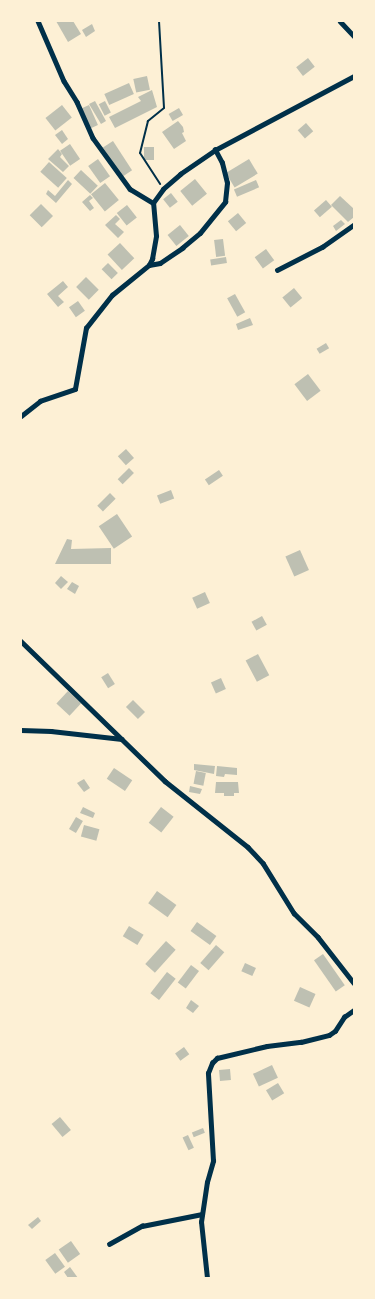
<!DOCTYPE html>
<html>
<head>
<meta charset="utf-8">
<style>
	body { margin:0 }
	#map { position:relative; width:375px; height:1299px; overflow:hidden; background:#fdf0d5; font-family:"Fira Sans",sans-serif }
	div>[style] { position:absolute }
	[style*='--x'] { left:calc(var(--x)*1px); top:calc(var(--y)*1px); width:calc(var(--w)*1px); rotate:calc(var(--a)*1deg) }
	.building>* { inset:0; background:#bec0b2; transform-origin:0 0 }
	.path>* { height:2px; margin:-1px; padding:0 1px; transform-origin:1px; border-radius:1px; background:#003049 }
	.minor>* { height:4.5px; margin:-2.25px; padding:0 2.25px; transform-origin:2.25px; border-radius:2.25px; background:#003049 }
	span { translate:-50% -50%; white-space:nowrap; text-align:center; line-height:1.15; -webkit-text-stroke:4.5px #fdf0d5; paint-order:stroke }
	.frame { position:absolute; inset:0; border:22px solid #fdf0d5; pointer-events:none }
</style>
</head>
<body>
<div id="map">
	<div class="building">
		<i style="clip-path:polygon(56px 21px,73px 21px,81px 34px,68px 42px)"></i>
		<i style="clip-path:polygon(92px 24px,95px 31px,86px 37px,82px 30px)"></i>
		<i style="left:308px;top:58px;width:11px;height:15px;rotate:52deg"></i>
		<i style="left:147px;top:76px;width:14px;height:14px;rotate:78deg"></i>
		<i style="left:129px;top:83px;width:12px;height:27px;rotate:66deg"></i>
		<i style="clip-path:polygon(152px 90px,157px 107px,115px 128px,109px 117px,141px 101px,138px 97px)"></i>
		<i style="clip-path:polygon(95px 101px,106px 121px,101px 124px,89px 104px)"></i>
		<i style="left:105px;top:101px;width:13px;height:7px;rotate:63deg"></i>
		<i style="left:62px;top:105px;width:16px;height:21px;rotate:52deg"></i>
		<i style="left:89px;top:105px;width:22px;height:9px;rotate:66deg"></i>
		<i style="left:179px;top:108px;width:8px;height:12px;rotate:60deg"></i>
		<i style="clip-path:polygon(178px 121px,183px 127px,184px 132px,182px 133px,186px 141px,174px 149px,162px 132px)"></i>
		<i style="left:306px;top:123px;width:11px;height:11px;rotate:49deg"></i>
		<i style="clip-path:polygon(62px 130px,68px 139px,62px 144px,55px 135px)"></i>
		<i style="left:113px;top:141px;width:35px;height:12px;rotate:57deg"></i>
		<i style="left:70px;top:144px;width:18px;height:12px;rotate:56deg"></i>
		<i style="left:144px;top:147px;width:10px;height:13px"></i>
		<i style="clip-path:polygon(58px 149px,62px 154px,60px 157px,69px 166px,63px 172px,48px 159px)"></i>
		<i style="left:98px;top:159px;width:21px;height:12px;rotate:55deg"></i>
		<i style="left:249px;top:159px;width:17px;height:27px;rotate:59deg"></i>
		<i style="left:49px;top:162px;width:24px;height:13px;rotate:42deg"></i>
		<i style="left:81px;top:170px;width:23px;height:11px;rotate:43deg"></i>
		<i style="left:195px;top:179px;width:19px;height:19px;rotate:51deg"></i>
		<i style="clip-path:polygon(68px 180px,72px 184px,56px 203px,46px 194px,48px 190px,55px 196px)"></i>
		<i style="left:256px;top:180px;width:8px;height:24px;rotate:67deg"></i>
		<i style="left:105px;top:183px;width:22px;height:18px;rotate:51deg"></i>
		<i style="left:171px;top:193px;width:11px;height:10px;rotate:52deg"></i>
		<i style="clip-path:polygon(90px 195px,93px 198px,89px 201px,94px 208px,90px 211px,82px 202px)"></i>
		<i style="clip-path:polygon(340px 196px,354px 209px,354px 217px,348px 222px,331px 205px)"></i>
		<i style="left:326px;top:200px;width:9px;height:16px;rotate:49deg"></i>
		<i style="left:41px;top:204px;width:17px;height:16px;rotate:45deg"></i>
		<i style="left:127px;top:205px;width:16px;height:13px;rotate:52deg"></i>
		<i style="left:238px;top:213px;width:13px;height:13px;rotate:51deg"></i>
		<i style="clip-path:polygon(116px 215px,120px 219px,115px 224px,124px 232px,118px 238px,105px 225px)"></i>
		<i style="clip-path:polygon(341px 220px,345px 224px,336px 231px,333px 226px)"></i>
		<i style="left:180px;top:225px;width:14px;height:16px;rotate:51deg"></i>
		<i style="left:223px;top:239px;width:17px;height:9px;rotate:83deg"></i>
		<i style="left:120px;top:243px;width:21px;height:17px;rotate:47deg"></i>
		<i style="left:266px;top:249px;width:14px;height:14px;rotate:54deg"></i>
		<i style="left:226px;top:257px;width:6px;height:16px;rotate:81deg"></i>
		<i style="left:108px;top:263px;width:14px;height:9px;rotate:45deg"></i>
		<i style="left:86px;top:277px;width:18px;height:14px;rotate:45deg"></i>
		<i style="clip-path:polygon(63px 281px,68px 287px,58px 296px,64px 302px,58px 307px,47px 294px)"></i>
		<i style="left:294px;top:288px;width:13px;height:15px;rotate:51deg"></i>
		<i style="left:235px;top:294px;width:21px;height:9px;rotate:61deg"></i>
		<i style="left:78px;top:301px;width:12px;height:11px;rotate:55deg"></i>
		<i style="clip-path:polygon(250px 318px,253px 325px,238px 330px,236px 324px)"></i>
		<i style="left:326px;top:343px;width:6px;height:11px;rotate:59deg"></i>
		<i style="left:308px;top:374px;width:21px;height:17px;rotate:53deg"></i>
		<i style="left:126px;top:449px;width:12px;height:11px;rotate:48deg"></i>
		<i style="left:129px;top:468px;width:7px;height:16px;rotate:45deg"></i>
		<i style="left:219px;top:470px;width:7px;height:17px;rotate:56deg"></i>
		<i style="left:171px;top:490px;width:9px;height:15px;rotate:69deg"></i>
		<i style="left:110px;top:493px;width:8px;height:18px;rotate:45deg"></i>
		<i style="left:117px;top:514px;width:27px;height:22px;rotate:56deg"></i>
		<i style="clip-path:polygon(67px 539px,72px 540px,71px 549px,111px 548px,111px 564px,55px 564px)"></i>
		<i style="left:300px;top:550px;width:22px;height:16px;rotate:66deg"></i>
		<i style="clip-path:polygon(61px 576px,68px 582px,61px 589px,55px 583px)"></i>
		<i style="clip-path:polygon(72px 582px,79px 586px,75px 594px,67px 589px)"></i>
		<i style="left:205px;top:592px;width:12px;height:14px;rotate:66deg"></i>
		<i style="left:262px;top:616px;width:10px;height:12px;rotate:61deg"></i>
		<i style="left:258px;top:654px;width:24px;height:14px;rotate:62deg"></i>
		<i style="left:108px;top:673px;width:13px;height:8px;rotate:58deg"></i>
		<i style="left:221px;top:678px;width:12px;height:11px;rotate:66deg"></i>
		<i style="left:68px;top:691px;width:18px;height:17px;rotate:43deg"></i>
		<i style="left:133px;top:700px;width:17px;height:10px;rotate:45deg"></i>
		<i style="clip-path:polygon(194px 764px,215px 766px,214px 774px,194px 770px)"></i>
		<i style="clip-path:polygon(217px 766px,237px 768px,237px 775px,225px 774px,224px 777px,216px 776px)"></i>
		<i style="left:114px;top:768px;width:22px;height:13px;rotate:34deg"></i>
		<i style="left:196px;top:771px;width:10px;height:13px;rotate:11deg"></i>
		<i style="clip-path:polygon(84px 779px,90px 788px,84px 792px,77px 783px)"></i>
		<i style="clip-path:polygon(216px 782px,238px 782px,239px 793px,234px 793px,234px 796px,224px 796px,224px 793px,215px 793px)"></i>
		<i style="clip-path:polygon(190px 786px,202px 789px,200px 794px,189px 792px)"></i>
		<i style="clip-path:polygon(83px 807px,95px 813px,93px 818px,80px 813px)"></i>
		<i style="left:161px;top:807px;width:16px;height:20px;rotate:38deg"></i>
		<i style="left:76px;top:817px;width:8px;height:14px;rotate:30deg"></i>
		<i style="left:84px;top:825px;width:16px;height:12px;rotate:15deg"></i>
		<i style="left:157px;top:891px;width:24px;height:15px;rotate:36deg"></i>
		<i style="left:197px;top:922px;width:24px;height:11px;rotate:36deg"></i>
		<i style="left:129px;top:926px;width:17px;height:12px;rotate:31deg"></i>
		<i style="left:166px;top:941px;width:13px;height:31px;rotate:42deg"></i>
		<i style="left:216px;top:945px;width:11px;height:24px;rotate:41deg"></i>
		<i style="left:323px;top:954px;width:38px;height:11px;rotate:55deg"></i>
		<i style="left:245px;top:963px;width:12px;height:9px;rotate:24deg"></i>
		<i style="left:191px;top:965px;width:10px;height:22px;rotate:37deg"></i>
		<i style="left:167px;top:972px;width:11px;height:27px;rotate:38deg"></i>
		<i style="left:300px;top:987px;width:17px;height:15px;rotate:24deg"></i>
		<i style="clip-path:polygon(191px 1000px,199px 1006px,193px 1013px,186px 1008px)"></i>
		<i style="left:184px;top:1047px;width:9px;height:11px;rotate:54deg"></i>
		<i style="left:272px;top:1065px;width:14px;height:21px;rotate:65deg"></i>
		<i style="left:230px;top:1069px;width:11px;height:11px;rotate:85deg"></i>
		<i style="left:278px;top:1083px;width:12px;height:14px;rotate:59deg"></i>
		<i style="left:60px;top:1117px;width:17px;height:11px;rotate:50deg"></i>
		<i style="left:203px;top:1128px;width:5px;height:12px;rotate:68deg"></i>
		<i style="left:188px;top:1135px;width:14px;height:6px;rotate:65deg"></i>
		<i style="clip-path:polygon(38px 1217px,41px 1221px,32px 1229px,28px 1225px)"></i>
		<i style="left:71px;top:1241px;width:16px;height:15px;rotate:55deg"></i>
		<i style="left:55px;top:1253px;width:17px;height:12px;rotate:54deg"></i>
		<i style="clip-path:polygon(70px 1267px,78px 1278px,68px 1278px,64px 1272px)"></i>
	</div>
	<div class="path">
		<i style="--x:159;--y:21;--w:87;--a:86.7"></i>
		<i style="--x:164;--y:108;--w:21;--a:141"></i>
		<i style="--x:148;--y:121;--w:33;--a:104"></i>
		<i style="--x:140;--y:153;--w:37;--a:57"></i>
	</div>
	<div class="minor">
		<i style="--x:38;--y:21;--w:65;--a:66.6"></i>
		<i style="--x:64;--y:81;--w:25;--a:58"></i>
		<i style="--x:77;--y:102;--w:39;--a:66"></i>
		<i style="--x:93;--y:138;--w:63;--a:54"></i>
		<i style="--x:130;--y:189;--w:27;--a:31"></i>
		<i style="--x:340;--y:21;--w:21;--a:47"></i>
		<i style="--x:149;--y:265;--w:11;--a:-10"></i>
		<i style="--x:160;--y:263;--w:27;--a:-34"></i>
		<i style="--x:182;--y:248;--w:23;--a:-40"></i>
		<i style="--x:200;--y:233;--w:40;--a:-51"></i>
		<i style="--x:225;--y:202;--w:19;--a:-84"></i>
		<i style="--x:227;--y:183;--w:21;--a:-104"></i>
		<i style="--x:222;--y:163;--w:15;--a:-118"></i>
		<i style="--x:277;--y:270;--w:51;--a:-27.1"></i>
		<i style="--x:322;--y:247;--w:39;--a:-35"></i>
		<i style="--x:21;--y:416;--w:24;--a:-38"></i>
		<i style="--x:40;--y:401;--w:37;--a:-19"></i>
		<i style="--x:75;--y:389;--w:62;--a:-79.8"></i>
		<i style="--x:86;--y:328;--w:42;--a:-51.8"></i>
		<i style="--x:112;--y:295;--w:48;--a:-39"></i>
		<i style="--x:149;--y:265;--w:7;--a:-63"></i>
		<i style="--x:152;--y:259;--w:23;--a:-80"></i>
		<i style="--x:156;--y:236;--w:33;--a:-95"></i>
		<i style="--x:153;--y:203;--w:17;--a:-54"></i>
		<i style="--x:163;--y:189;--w:23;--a:-41"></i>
		<i style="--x:180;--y:174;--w:42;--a:-34.4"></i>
		<i style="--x:215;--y:150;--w:157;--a:-28"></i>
		<i style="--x:21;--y:641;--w:201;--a:44.2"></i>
		<i style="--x:165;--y:781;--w:106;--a:38.5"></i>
		<i style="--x:248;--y:847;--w:22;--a:47"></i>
		<i style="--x:263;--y:863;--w:59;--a:58.2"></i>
		<i style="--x:294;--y:913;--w:34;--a:45"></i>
		<i style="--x:318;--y:937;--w:58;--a:52"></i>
		<i style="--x:21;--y:730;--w:30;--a:2"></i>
		<i style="--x:51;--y:731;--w:71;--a:6.4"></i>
		<i style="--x:109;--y:1244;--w:38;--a:-29"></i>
		<i style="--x:142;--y:1226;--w:61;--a:-11.3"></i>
		<i style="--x:207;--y:1278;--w:56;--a:-96.1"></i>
		<i style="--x:201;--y:1222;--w:40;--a:-81.5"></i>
		<i style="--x:207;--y:1182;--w:22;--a:-74"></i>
		<i style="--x:213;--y:1161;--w:88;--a:-93.3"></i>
		<i style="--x:208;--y:1073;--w:11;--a:-68"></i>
		<i style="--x:212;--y:1063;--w:7;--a:-45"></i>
		<i style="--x:217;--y:1058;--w:51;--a:-13.5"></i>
		<i style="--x:267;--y:1046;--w:34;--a:-7"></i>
		<i style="--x:301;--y:1042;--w:29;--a:-14"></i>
		<i style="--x:329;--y:1035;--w:7;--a:-34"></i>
		<i style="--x:335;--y:1031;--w:17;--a:-57"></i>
		<i style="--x:344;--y:1017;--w:12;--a:-35"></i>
	</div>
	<div class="frame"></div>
</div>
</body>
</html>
